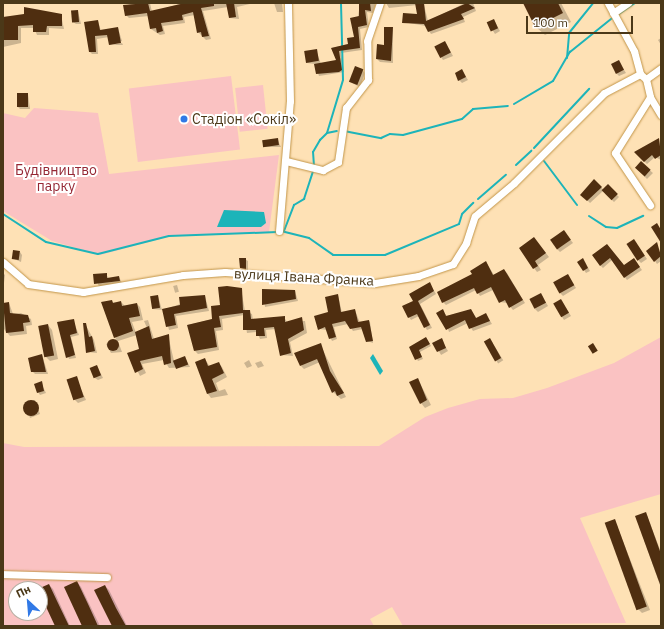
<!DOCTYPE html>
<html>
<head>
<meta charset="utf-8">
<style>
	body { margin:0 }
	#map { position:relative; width:664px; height:629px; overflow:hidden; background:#fee1b5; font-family:"IBM Plex Sans",sans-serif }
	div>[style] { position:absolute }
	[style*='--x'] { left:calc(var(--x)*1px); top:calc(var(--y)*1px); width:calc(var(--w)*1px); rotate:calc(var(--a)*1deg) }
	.green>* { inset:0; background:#fac2c2; transform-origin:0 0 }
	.water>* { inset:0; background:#1db4b9 }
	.shadow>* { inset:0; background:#0003; transform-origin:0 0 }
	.stream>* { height:2px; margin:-1px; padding:0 1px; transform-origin:1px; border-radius:1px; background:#1db4b9 }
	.building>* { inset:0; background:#4f2e10; transform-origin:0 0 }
	.round { border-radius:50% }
	.roads { filter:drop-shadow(0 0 1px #c29548) drop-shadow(0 0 1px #c29548) }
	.minor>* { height:7px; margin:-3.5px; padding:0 3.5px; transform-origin:3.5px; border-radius:3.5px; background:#fff }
	.dots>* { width:11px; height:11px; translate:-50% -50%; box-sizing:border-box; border:2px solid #fff; border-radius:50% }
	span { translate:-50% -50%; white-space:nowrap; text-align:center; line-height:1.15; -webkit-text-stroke:4px #fff; paint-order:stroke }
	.poi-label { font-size:14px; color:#4b3818 }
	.left { translate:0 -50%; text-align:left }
	.park-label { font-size:14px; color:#952734 }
	.street-label { font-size:14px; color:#4b3818 }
	.frame { position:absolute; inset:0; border:4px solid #4b3818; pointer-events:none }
	.north { position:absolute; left:8px; top:581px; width:40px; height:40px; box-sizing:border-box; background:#fff; border:1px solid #b7afa3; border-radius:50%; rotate:334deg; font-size:11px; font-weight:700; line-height:16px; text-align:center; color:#4b3818 }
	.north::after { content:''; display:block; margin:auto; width:14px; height:18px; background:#3179e6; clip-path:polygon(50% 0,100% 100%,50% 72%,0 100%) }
	.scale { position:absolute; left:526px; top:16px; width:107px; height:18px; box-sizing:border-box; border:2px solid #4b3818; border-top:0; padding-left:5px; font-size:12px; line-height:14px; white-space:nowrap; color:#4b3818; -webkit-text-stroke:3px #fff; paint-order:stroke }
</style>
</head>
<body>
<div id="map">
	<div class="green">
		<i style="left:231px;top:76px;width:74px;height:103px;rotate:83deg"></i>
		<i style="left:263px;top:85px;width:44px;height:28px;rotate:84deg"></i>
		<i style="clip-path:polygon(34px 108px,98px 113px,109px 174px,279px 155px,269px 232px,171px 236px,100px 255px,52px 241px,3px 211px,3px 113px,25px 118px)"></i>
		<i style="clip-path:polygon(evenodd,661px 337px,661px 494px,580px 518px,626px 623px,403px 626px,392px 607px,370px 619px,374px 626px,3px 626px,3px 443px,24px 447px,379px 446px,425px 417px,448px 408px,480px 399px,513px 398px,547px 388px,614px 363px,661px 337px,16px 589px,40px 589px,40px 613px,16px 613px,16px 589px)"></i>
	</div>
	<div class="water">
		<i style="clip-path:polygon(224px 210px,264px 212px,266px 223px,261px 227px,217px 227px)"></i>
		<i style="clip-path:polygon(373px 354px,383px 371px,380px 375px,370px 358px)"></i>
	</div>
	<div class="shadow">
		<i style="clip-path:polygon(135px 3px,150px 3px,152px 12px,183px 3px,254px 3px,237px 7px,239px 19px,230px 18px,228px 7px,203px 11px,211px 39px,206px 40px,198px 32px,195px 15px,184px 17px,185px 23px,163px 26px,165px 34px,160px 35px,151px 29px,149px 16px,129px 18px,126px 15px,124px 6px)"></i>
		<i style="clip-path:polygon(274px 3px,282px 3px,283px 12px,277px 12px)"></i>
		<i style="clip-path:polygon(360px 3px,376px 3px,373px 13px,367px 12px,369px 27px,360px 29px,362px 50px,341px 53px,344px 72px,319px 76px,315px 64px,307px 63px,316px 50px,321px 64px,337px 61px,332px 48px,349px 44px,355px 38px)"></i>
		<i style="clip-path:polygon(386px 3px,417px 3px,424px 5px,428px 21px,465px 3px,473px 3px,476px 11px,463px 17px,465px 22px,431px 34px,426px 26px,403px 22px,418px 16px,417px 5px,389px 8px)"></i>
		<i style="clip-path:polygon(524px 3px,561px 3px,571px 22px,545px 35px,536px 27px)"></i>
		<i style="clip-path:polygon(78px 11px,81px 24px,76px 24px,73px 22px)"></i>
		<i style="clip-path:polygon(61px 15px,64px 29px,49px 28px,49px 35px,37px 35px,34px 28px,21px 28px,21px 43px,3px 47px,3px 17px)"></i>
		<i style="clip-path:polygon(494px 20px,500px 31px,495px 34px,488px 23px)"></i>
		<i style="clip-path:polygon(98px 21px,101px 31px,118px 28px,122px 41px,110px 45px,109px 37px,97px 39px,98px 54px,92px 54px,90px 52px)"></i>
		<i style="clip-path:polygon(393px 28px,393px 63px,380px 62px,377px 59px)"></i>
		<i style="clip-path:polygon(661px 38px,661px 45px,658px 40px)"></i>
		<i style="clip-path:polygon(445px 42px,453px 56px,443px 60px,441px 57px)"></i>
		<i style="clip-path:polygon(122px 43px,123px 45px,111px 45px)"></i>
		<i style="clip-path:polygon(619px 62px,626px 73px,619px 76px,617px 74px)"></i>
		<i style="clip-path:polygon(362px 70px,365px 73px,360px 87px,350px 82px)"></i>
		<i style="clip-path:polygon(462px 70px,468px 80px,462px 83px,459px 80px)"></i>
		<i style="clip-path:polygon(28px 94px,30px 109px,20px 109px,17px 106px)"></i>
		<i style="clip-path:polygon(277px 139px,281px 147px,264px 147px,263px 141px)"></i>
		<i style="clip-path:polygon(659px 139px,661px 160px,655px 157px,647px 164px,644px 161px)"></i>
		<i style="clip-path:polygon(641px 163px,653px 173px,647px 179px,636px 168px)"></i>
		<i style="clip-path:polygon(594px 181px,604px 190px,608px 186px,619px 197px,614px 202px,603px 191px,590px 203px,582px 195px)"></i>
		<i style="clip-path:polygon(566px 234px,573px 243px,560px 252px,557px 249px)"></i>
		<i style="clip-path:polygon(534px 238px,549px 257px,538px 265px,541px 270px,537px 272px,534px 268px)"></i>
		<i style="clip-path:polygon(634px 240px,647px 259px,641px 263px,638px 260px)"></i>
		<i style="clip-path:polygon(657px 243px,661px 261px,657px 264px,655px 261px)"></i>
		<i style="clip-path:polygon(607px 245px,624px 266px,636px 262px,642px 270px,627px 280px,612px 260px,603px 268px,600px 265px)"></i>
		<i style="clip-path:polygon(20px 252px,22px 255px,21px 262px,12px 258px)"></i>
		<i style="clip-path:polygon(245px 259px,248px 261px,248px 271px,241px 268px)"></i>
		<i style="clip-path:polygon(486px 262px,494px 275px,504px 270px,507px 273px,525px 303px,513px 310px,507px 303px,500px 302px,493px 290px,480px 296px,476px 290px,446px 305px,443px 302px)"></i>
		<i style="clip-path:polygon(585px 262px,590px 271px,586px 273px,584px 270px)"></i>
		<i style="clip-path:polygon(3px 273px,5px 275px,3px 291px)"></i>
		<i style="clip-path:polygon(106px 274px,109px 279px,119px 277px,122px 283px,99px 287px,95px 275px)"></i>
		<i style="clip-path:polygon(568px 275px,576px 288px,563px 296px,560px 293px)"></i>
		<i style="clip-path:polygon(430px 284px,436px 294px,420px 304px,432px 328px,427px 330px,419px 316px,411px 320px,409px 317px,414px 302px)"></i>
		<i style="left:177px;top:285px;width:7px;height:4px;rotate:74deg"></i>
		<i style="clip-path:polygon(241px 289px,245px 311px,252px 314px,253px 320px,284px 317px,287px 322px,305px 321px,307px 333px,290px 342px,293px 356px,281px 355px,276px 329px,266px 330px,267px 338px,260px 339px,257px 332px,247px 333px,244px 315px,222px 319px,223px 330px,216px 331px,219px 350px,198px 354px,195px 351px,188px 325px,213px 319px,221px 305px)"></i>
		<i style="clip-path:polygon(263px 290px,295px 291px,298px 301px,265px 307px)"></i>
		<i style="clip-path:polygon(541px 294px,548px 306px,538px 312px,535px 309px)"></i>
		<i style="clip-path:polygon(338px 295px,342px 313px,355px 310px,360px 323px,369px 321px,370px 322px,373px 343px,367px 341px,363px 329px,353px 331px,348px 324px,334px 327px,337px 339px,332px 341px,327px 330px,319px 329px)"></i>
		<i style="clip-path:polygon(158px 296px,162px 310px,205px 296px,209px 311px,176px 316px,178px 328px,169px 330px,164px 310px,152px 309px)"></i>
		<i style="clip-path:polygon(561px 300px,571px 316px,564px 320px,562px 317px)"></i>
		<i style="clip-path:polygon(121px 302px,125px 306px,137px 304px,140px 307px,143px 320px,132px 322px,136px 333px,147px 328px,144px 321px,148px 320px,154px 339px,168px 335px,174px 361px,185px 357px,190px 367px,169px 368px,164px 360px,142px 364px,146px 373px,140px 376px,129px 354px,140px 349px,137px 335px,118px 341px,122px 352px,111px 353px,106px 344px,116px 339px,103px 303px)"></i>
		<i style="clip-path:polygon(9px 303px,13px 314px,21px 313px,31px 319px,32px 325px,26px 326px,27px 334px,10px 336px,3px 328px,3px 304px)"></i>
		<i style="clip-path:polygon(442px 310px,447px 316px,471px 310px,477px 319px,486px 314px,492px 324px,473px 331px,468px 323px,449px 332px)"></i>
		<i style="clip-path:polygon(73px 320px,79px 335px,71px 337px,76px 358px,69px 359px,58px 323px)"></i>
		<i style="clip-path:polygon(85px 324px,94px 340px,97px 353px,87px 352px)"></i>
		<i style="clip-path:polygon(48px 325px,52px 330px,58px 359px,50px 361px,46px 357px)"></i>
		<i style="clip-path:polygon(426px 338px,431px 346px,420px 352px,423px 359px,418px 361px,410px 348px)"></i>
		<i style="left:441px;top:339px;width:14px;height:8px;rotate:60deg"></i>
		<i style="left:490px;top:339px;width:25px;height:6px;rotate:58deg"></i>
		<i style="clip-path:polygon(320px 344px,346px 397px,341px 399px,333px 392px,320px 362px,304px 369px,301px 366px)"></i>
		<i style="clip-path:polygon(42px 355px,48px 374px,35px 374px,32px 371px)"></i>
		<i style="clip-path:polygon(205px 359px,210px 367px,218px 363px,222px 367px,227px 377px,216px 383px,219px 391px,225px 389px,228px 395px,211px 398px,208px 394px)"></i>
		<i style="clip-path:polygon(249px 360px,252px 366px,247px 368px,244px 363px)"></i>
		<i style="clip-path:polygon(261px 361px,264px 366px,258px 368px,255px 363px)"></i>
		<i style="clip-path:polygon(97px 366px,103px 378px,98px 380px,95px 378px)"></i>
		<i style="clip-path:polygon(76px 378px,86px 400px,78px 403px,75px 400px)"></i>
		<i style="clip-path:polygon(418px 379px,431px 405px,425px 408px,421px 403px)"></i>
		<i style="clip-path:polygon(41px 383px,46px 393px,40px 395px,38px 392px)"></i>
		<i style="clip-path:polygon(35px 400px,40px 414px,30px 418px,25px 402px)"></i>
		<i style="clip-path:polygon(646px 513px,661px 552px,661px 588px,636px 517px)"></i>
		<i style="clip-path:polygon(615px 521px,650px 610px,642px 613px,638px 609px)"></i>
		<i style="clip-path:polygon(77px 582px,81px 587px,100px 626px,83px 626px)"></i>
		<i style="clip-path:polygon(49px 585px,53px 589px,70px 626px,56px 626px,40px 592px)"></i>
		<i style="clip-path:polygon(105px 586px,109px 590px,127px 626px,113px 626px)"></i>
	</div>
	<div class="stream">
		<i style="--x:619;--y:14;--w:19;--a:-35"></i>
		<i style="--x:567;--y:58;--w:25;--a:-85"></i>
		<i style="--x:569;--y:33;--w:38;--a:-51"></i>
		<i style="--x:514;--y:104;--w:45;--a:-30.5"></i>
		<i style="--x:553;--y:81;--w:34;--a:-60"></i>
		<i style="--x:570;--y:52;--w:53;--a:-38.8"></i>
		<i style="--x:344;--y:131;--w:38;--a:11"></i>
		<i style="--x:381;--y:138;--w:10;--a:-24"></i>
		<i style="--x:390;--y:134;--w:13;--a:4"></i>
		<i style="--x:403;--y:135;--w:61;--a:-15.2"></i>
		<i style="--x:462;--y:119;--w:15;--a:-42"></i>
		<i style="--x:473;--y:109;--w:35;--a:-5"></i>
		<i style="--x:327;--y:133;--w:55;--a:-73.2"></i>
		<i style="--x:343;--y:80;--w:77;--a:-91.5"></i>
		<i style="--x:534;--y:148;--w:81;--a:-47"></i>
		<i style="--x:544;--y:161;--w:55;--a:53.1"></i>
		<i style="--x:516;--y:165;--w:21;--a:-43"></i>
		<i style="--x:314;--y:166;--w:14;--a:-94"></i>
		<i style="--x:313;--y:152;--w:14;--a:-60"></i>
		<i style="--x:320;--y:140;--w:10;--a:-45"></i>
		<i style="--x:327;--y:133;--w:10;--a:-11"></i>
		<i style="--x:478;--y:199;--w:37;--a:-41"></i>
		<i style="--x:3;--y:214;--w:51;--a:33.1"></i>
		<i style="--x:46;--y:242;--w:53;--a:13"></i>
		<i style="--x:98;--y:254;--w:73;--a:-14.2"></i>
		<i style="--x:169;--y:236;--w:108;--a:-2.1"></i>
		<i style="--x:589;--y:216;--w:20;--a:33"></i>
		<i style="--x:606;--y:227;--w:11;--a:5"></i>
		<i style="--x:617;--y:228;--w:29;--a:-25"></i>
		<i style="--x:281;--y:231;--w:29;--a:14"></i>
		<i style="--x:309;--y:238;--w:29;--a:35"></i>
		<i style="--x:333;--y:255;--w:52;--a:0"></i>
		<i style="--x:385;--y:255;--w:80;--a:-22.7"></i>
		<i style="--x:459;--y:224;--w:10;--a:-73"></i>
		<i style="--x:462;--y:214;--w:16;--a:-45"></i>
		<i style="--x:284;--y:231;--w:28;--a:-69"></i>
		<i style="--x:294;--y:205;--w:12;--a:-31"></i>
		<i style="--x:304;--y:199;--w:28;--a:-72"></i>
	</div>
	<div class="building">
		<i style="clip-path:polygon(148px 3px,150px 11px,185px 3px,214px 3px,214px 6px,201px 8px,209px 36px,202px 37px,201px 32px,197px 33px,193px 12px,182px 15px,183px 20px,161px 23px,163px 31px,157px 33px,156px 28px,150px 29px,147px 13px,125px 16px,123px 5px)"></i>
		<i style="clip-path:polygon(226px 3px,234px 3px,236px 17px,229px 18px)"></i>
		<i style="clip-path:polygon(359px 3px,370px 3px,371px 11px,365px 10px,367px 25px,358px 27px,360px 48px,339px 51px,342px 70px,339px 72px,316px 74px,314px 64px,336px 60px,331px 48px,348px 44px,347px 38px,354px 37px,350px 18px,359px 16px)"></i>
		<i style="clip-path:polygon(415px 3px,424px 3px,426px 21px,467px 3px,475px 8px,461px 14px,464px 19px,428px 32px,424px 24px,402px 23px,403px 13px,417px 14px)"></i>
		<i style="clip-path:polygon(523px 3px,558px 3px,563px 13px,535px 27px)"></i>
		<i style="clip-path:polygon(24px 7px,62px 14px,62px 26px,47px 26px,46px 32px,33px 32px,33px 25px,18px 26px,18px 40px,3px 40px,3px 17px,24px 14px)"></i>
		<i style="left:78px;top:10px;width:12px;height:7px;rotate:85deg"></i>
		<i style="left:494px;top:19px;width:10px;height:8px;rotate:66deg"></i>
		<i style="clip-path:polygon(98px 20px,100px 30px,118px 27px,121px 43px,109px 45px,107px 35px,95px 36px,96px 52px,89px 52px,84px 22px)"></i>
		<i style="clip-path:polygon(384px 27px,393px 27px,391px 61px,376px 59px,377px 44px,384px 45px)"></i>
		<i style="left:445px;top:41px;width:13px;height:12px;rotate:63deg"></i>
		<i style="left:317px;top:49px;width:12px;height:13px;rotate:81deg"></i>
		<i style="left:619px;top:60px;width:11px;height:9px;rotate:63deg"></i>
		<i style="left:355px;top:66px;width:9px;height:17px;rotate:21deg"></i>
		<i style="clip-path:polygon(462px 69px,466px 77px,458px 81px,455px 73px)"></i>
		<i style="left:17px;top:93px;width:11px;height:14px"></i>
		<i style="left:278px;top:138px;width:7px;height:16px;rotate:82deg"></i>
		<i style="clip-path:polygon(659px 138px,661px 155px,655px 159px,652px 155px,644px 162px,634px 152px)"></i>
		<i style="left:641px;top:161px;width:13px;height:9px;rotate:42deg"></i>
		<i style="clip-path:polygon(594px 179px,602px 187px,587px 201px,580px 195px)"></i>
		<i style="left:608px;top:184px;width:14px;height:9px;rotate:45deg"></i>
		<i style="clip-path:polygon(657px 223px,661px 230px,661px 243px,651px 227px)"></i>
		<i style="left:564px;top:230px;width:12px;height:17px;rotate:55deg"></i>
		<i style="clip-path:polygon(534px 237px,546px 253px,535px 261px,538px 266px,533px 269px,519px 248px)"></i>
		<i style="left:634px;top:239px;width:20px;height:9px;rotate:57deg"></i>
		<i style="clip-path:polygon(657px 242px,661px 256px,654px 262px,646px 251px)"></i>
		<i style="clip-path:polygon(607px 244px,624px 265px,634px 258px,640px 267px,624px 278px,610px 258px,600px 266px,592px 255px)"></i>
		<i style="left:13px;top:250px;width:7px;height:9px;rotate:8deg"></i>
		<i style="clip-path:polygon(239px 258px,246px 258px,246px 269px,240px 268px)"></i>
		<i style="clip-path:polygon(583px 258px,588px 268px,583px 271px,577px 262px)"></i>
		<i style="clip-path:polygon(486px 261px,493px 275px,504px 269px,523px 300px,509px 308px,505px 300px,499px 303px,491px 287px,477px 294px,474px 288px,442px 303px,437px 292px,472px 274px,470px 271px)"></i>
		<i style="clip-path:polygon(107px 273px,107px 278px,119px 276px,120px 281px,94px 284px,93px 274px)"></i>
		<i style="left:568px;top:274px;width:13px;height:17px;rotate:61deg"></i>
		<i style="clip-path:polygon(430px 282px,434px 291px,418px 301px,430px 325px,424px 328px,417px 314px,408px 318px,402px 306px,413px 301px,409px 294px)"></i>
		<i style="clip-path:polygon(227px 286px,242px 288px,243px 310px,250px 310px,251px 319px,285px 316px,285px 322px,302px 317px,304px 330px,288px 339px,291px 353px,280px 356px,274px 327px,264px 328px,265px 336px,256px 336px,256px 330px,243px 330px,243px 313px,219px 316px,221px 327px,214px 328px,217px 347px,194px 351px,187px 325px,212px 319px,211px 306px,220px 305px,218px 287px)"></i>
		<i style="clip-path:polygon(262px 289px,295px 290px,296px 299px,262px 305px)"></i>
		<i style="left:541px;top:293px;width:11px;height:13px;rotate:63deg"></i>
		<i style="clip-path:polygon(338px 294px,341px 312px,355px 309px,358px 322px,369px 320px,373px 341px,366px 342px,361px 327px,350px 329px,345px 321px,332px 324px,336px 337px,329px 339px,325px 327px,318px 330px,314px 316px,328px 312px,325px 297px)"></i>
		<i style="left:158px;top:295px;width:13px;height:8px;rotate:81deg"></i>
		<i style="clip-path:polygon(205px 295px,207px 308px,174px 314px,176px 325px,166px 327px,162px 309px,180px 305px,179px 297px)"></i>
		<i style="left:561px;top:299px;width:16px;height:9px;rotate:60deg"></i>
		<i style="clip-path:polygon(112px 300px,113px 303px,121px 301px,122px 306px,137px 303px,140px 316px,129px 318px,133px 331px,114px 338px,101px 302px)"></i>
		<i style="clip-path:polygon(9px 302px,10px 313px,28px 315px,30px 322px,23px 323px,24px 331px,6px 333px,3px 303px)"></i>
		<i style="clip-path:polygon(443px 309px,446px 316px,471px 309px,476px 318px,486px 313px,490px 321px,469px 329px,465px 320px,446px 330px,436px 313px)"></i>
		<i style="clip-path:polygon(74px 319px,77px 333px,70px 335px,75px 355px,66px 358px,57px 322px)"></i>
		<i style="clip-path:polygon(83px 323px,86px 323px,89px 337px,92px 336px,95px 351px,86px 353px)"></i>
		<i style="left:48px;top:324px;width:32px;height:10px;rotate:79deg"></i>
		<i style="clip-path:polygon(149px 326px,152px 339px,169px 334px,171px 363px,164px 365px,162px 356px,140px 361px,143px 369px,135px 373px,127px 353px,139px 349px,135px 332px)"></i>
		<i style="clip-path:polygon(426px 337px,430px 344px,419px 350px,422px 357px,415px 360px,409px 347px)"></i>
		<i style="clip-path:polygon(442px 338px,446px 348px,437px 352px,432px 343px)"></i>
		<i style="left:490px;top:338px;width:23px;height:7px;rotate:61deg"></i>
		<i class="round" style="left:107px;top:339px;width:12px;height:12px"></i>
		<i style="clip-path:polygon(321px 343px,330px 371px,344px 393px,337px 396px,335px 391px,332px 393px,317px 359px,300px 366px,294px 353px)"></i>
		<i style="left:593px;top:343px;width:9px;height:6px;rotate:58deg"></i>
		<i style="clip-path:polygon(42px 354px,46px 372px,31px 372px,28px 358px)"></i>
		<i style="left:185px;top:356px;width:9px;height:13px;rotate:69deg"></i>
		<i style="clip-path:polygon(205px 358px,208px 366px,219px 362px,224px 373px,212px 379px,217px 391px,207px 394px,195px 362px)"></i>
		<i style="left:97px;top:365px;width:11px;height:8px;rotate:68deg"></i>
		<i style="left:77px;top:376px;width:22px;height:11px;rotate:72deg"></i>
		<i style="clip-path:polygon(418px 378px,427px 400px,420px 404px,409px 382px)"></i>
		<i style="clip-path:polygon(42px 381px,44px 391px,37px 393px,34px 384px)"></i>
		<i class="round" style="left:23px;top:400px;width:16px;height:16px"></i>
		<i style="clip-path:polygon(646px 512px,661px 554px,661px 587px,635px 516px)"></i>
		<i style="left:615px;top:519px;width:93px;height:11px;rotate:70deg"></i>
		<i style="clip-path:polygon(77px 581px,88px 604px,98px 626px,82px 626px,64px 587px)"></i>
		<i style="clip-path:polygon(49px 584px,57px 601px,69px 626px,55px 626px,40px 594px,40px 588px)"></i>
		<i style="clip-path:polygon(105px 585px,116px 608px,126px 626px,112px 626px,94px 590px)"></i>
	</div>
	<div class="roads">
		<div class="minor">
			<i style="--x:608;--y:3;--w:55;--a:61.6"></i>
			<i style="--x:634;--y:51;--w:24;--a:75"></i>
			<i style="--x:613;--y:13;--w:18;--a:-34"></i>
			<i style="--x:646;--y:79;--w:18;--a:77"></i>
			<i style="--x:650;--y:97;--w:21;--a:59"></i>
			<i style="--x:650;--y:97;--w:66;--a:122"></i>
			<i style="--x:615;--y:153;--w:63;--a:56.1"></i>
			<i style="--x:286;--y:161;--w:38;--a:14"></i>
			<i style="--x:323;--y:170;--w:17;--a:-28"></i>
			<i style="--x:338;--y:162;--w:55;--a:-81.6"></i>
			<i style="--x:346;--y:108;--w:36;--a:-52"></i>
			<i style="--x:368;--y:80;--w:39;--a:-91"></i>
			<i style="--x:367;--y:41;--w:40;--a:-71.1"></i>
			<i style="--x:279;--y:231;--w:130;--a:-85.2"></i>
			<i style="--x:290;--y:101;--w:98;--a:-91.2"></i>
			<i style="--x:3;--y:262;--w:33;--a:41"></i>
			<i style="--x:28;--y:284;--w:56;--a:8.3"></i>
			<i style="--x:83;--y:292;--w:101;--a:-9.6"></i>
			<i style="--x:183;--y:275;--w:42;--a:-4.1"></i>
			<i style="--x:225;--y:272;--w:150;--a:4.2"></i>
			<i style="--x:375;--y:283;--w:44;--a:-9.2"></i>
			<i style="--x:418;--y:276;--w:37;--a:-19"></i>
			<i style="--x:453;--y:264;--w:25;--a:-58"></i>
			<i style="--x:466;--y:243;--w:28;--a:-72"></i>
			<i style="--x:475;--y:216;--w:51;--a:-40.2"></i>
			<i style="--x:514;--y:183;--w:127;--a:-45"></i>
			<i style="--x:604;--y:93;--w:41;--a:-27.8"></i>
			<i style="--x:640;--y:74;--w:8;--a:40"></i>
			<i style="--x:646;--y:79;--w:19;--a:-36"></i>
			<i style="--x:3;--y:574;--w:104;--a:1.7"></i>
		</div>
	</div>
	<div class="dots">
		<i style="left:184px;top:119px;background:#3179e6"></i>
	</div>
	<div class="poi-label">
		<span class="left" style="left:192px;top:119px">Стадіон «Сокіл»</span>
	</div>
	<div class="park-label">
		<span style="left:56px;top:178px">Будівництво<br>парку</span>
	</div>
	<div class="street-label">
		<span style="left:304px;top:277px;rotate:3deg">вулиця Івана Франка</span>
	</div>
	<div class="frame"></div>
	<div class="north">Пн</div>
	<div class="scale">100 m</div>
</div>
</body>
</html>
